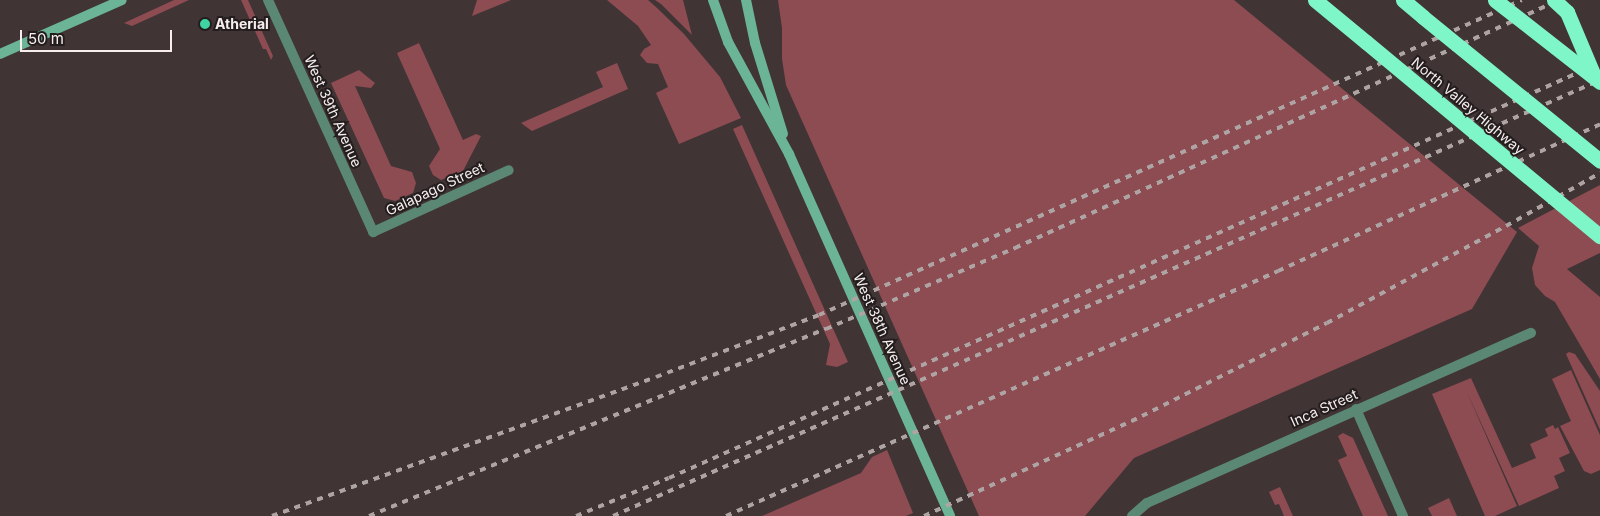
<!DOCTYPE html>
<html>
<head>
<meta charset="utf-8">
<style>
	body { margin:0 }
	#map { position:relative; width:1600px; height:516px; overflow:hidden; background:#413435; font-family:Inter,sans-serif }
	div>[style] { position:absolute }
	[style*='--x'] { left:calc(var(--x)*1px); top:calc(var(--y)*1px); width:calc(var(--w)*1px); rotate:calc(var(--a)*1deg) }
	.green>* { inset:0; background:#8d4b52 }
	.street>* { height:10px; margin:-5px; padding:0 5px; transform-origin:5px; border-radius:5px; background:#5b8874 }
	.secondary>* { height:10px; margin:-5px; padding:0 5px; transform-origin:5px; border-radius:5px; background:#6bb496 }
	.highway>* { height:15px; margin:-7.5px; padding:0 7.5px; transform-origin:7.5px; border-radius:7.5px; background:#7ff6c7 }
	.rail>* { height:4px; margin-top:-2px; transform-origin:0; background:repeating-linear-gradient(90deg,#aea4a4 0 6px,transparent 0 12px) }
	.highway-bridge>* { height:15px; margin:-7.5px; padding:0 7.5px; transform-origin:7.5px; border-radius:7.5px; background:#7ff6c7 }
	.dots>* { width:14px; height:14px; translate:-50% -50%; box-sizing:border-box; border:2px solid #231d1e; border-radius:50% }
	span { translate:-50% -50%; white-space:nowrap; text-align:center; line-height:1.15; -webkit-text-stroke:4px #231d1e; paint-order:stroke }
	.poi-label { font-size:14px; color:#f7efef; font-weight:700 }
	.left { translate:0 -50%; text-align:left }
	.street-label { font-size:14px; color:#f7efef }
	.scale { position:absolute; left:20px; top:30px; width:152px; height:22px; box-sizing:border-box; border:2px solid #f7efef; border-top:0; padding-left:6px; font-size:15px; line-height:18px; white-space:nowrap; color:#f7efef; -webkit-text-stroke:4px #231d1e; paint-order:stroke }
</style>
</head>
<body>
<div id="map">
	<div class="green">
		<i style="clip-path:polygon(174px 0,189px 0,132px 26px,124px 23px)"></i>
		<i style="clip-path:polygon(241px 0,248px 0,273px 56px,271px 60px,266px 49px,263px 49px)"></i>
		<i style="clip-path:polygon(477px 0,511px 0,472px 16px)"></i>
		<i style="clip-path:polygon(607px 0,648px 0,656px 7px,684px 34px,720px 77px,741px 118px,679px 144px,656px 93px,668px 87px,658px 64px,647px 63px,640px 55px,644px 49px,651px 45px,638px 26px)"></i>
		<i style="clip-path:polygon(655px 0,683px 0,692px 35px,661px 4px)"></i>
		<i style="clip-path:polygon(778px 0,1234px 0,1517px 232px,1472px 309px,1134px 458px,1085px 516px,979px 516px,786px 85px,782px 59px,782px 28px)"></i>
		<i style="clip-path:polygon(419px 43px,463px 140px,476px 134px,481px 136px,463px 171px,441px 180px,433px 175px,429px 166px,440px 149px,397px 53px)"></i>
		<i style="clip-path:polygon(617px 63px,628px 89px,532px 131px,521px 123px,603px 87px,596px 72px)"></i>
		<i style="clip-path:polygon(359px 70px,375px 83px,371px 88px,355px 86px,391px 166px,412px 172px,416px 183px,413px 193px,395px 201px,384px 198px,331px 83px)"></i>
		<i style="clip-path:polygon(742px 125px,848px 362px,837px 367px,826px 365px,830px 344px,733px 129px)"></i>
		<i style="clip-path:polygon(1600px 185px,1600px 253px,1567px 269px,1600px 297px,1600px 379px,1555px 302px,1545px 296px,1535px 285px,1532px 268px,1539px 246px,1518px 228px)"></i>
		<i style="clip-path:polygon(1569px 352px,1575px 354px,1600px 391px,1600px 430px,1566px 354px)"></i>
		<i style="clip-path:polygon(1571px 370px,1600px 435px,1600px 470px,1591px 474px,1584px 471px,1560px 426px,1571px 421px,1552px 379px)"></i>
		<i style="clip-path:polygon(1471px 378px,1512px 468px,1536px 458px,1530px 444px,1548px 436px,1545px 429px,1553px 425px,1555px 429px,1558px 427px,1570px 453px,1559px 458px,1565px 471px,1554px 476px,1559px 488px,1519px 506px,1466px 390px,1517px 506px,1495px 516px,1485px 516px,1432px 394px)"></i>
		<i style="clip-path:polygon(1343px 433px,1353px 438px,1388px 516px,1363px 516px,1338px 460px,1347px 456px,1338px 436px)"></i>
		<i style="clip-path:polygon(887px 450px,913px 513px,906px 516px,762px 516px,861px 473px,872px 457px)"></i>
		<i style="clip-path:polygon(1280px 487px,1293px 516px,1284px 516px,1279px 504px,1275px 505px,1269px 492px)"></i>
		<i style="clip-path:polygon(1449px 498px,1457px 516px,1432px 516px,1428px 508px)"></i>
	</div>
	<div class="street">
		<i style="--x:268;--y:0;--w:255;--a:65.6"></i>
		<i style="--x:373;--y:232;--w:149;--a:-24.5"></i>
		<i style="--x:1356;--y:409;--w:117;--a:66.3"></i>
		<i style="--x:1132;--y:516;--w:20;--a:-41"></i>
		<i style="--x:1147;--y:503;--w:420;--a:-23.9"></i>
	</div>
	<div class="secondary">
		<i style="--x:713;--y:0;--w:45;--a:70.3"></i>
		<i style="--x:728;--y:42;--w:128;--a:61.4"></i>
		<i style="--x:789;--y:154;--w:396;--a:66"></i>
		<i style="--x:746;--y:0;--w:44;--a:78.2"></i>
		<i style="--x:755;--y:43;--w:95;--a:72.9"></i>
		<i style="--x:0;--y:54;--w:133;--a:-23.9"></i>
	</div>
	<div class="highway">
		<i style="--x:1315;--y:0;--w:66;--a:39.5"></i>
		<i style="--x:1403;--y:0;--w:26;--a:40"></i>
	</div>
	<div class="rail">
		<i style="--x:272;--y:516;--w:408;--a:-19.9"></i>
		<i style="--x:656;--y:377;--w:174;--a:-20.8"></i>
		<i style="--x:819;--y:315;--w:770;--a:-24.14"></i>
		<i style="--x:369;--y:516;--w:494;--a:-22.3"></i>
		<i style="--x:826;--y:329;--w:206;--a:-23.2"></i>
		<i style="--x:1015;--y:248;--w:598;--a:-24.51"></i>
		<i style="--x:576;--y:516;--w:100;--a:-22.2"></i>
		<i style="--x:669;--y:478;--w:1019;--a:-24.03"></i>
		<i style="--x:613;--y:516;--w:1079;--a:-23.83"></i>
		<i style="--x:726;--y:516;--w:604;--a:-23.93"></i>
		<i style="--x:1278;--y:271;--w:354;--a:-24.5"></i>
		<i style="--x:924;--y:516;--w:240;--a:-24.6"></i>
		<i style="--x:1142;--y:416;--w:207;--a:-26.7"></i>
		<i style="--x:1327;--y:323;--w:204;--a:-28.5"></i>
		<i style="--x:1506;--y:226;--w:108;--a:-29.4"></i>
	</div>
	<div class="highway-bridge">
		<i style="--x:1495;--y:0;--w:133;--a:38"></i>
		<i style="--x:1554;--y:0;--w:18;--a:43"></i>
		<i style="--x:1567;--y:12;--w:69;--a:67.1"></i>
		<i style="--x:1423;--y:17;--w:228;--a:39.1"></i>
		<i style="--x:1366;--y:42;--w:304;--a:39.7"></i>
	</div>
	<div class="dots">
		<i style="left:205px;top:24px;background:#40d4a2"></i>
	</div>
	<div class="poi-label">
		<span class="left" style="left:215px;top:24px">Atherial</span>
	</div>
	<div class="street-label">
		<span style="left:1468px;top:106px;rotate:40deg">North Valley Highway</span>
		<span style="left:333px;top:111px;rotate:66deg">West 39th Avenue</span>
		<span style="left:435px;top:189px;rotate:-25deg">Galapago Street</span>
		<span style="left:882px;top:329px;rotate:66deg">West 38th Avenue</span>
		<span style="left:1324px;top:408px;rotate:-24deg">Inca Street</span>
	</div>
	<div class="scale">50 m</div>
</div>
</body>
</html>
